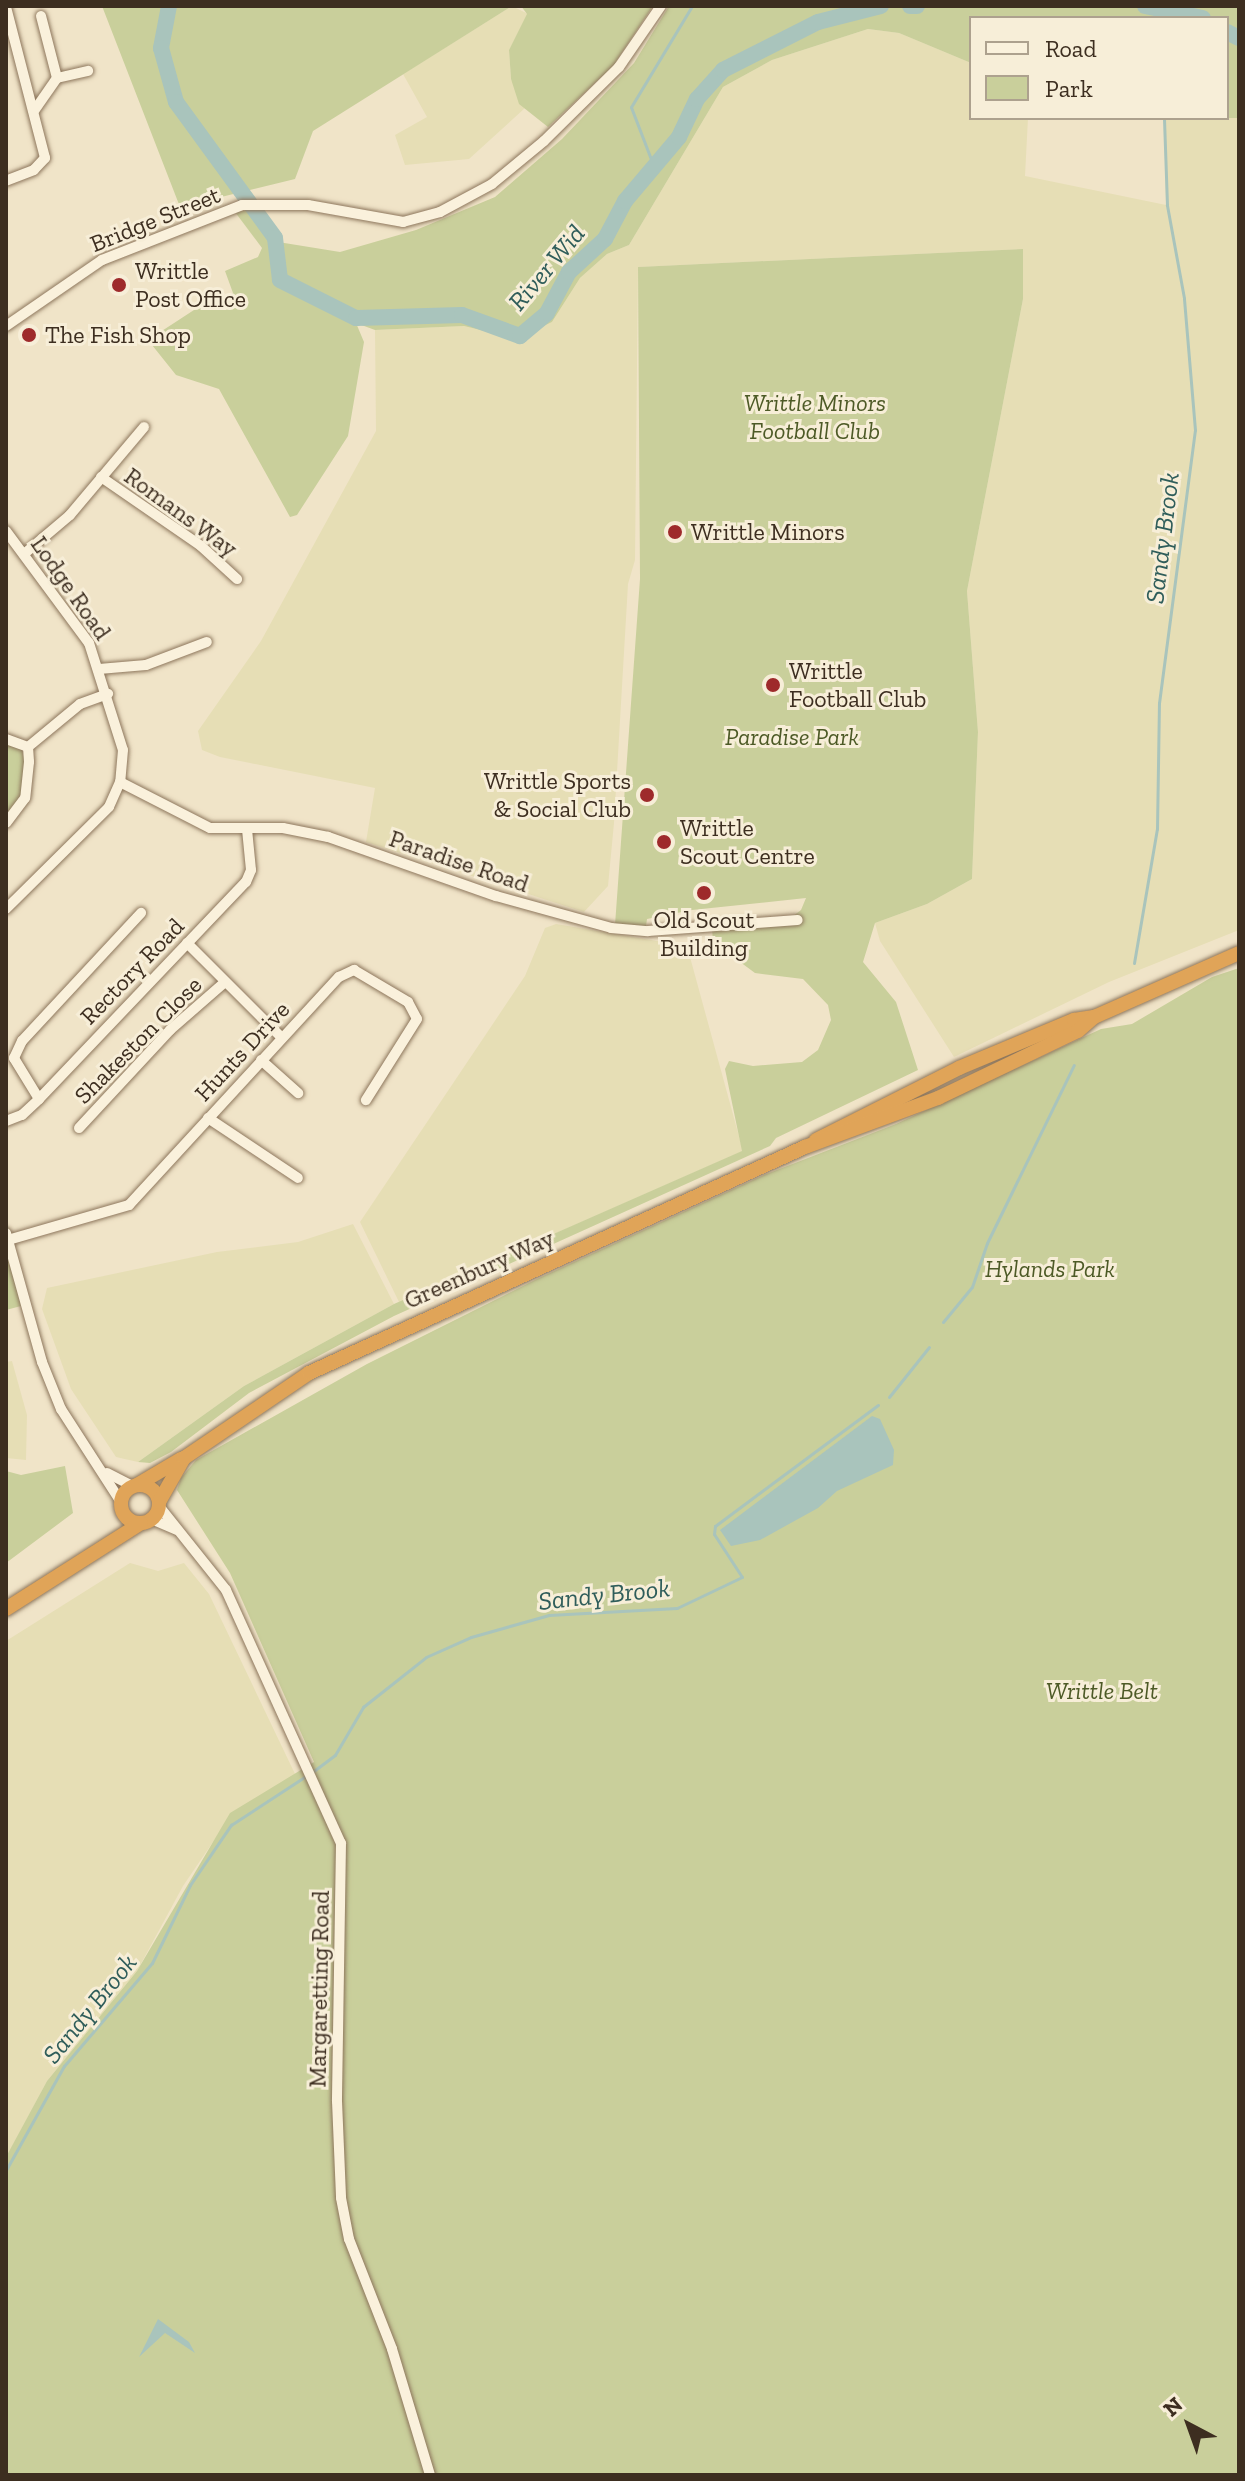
<!DOCTYPE html>
<html>
<head>
<meta charset="utf-8">
<style>
	body { margin:0 }
	#map { position:relative; width:1245px; height:2481px; overflow:hidden; background:#f0e4c8; font-family:"Zilla Slab",serif }
	div>[style] { position:absolute }
	[style*='--x'] { left:calc(var(--x)*1px); top:calc(var(--y)*1px); width:calc(var(--w)*1px); rotate:calc(var(--a)*1deg) }
	.farmland>* { inset:0; background:#e6deb5 }
	.green>* { inset:0; background:#c9cf9b }
	.water>* { inset:0; background:#a9c4bc }
	.stream>* { height:3px; margin:-1.5px; padding:0 1.5px; transform-origin:1.5px; border-radius:1.5px; background:#a9c4bc }
	.river>* { height:16px; margin:-8px; padding:0 8px; transform-origin:8px; border-radius:8px; background:#a9c4bc }
	.roads { filter:drop-shadow(0 0 2px #8d765c) drop-shadow(0 0 2px #8d765c) }
	.minor>* { height:10px; margin:-5px; padding:0 5px; transform-origin:5px; border-radius:5px; background:#faf1dc }
	.highway>* { height:14px; margin:-7px; padding:0 7px; transform-origin:7px; border-radius:7px; background:#e0a458 }
	.highway>.ring { margin:-7px; padding:0; box-sizing:content-box; background:none; border:14px solid #e0a458; border-radius:50% }
	.dots>* { width:22px; height:22px; translate:-50% -50%; box-sizing:border-box; border:4px solid #f7eed8; border-radius:50% }
	span { translate:-50% -50%; white-space:nowrap; text-align:center; line-height:1.15; -webkit-text-stroke:6px #f7eed8; paint-order:stroke }
	.street-label { font-size:24px; color:#3d2e20 }
	.poi-label { font-size:24px; color:#3d2e20 }
	.left { translate:0 -50%; text-align:left }
	.right { translate:-100% -50%; text-align:right }
	.park-label { font-size:24px; color:#4d5a26; font-style:italic }
	.water-label { font-size:26px; color:#2f5d5a; font-style:italic }
	.frame { position:absolute; inset:0; border:8px solid #3d2e20; pointer-events:none }
	.legend { position:absolute; left:969px; top:16px; width:260px; height:104px; box-sizing:border-box; background:#f7eed8; border:2px solid #ada18e; margin:0; padding:10px 14px; list-style:none; font-size:24px; color:#3d2e20 }
	.legend li { display:flex; align-items:center; gap:16px; height:40px }
	.legend b { width:40px; border:2px solid #ada18e }
	.north { position:absolute; left:1149px; top:2385px; width:80px; height:80px; -webkit-text-stroke:6px #f7eed8; paint-order:stroke; rotate:319deg; font-size:22px; font-weight:700; line-height:32px; text-align:center; color:#3d2e20 }
	.north::after { content:''; display:block; margin:auto; width:28px; height:36px; background:#3d2e20; clip-path:polygon(50% 0,100% 100%,50% 72%,0 100%) }
</style>
</head>
<body>
<div id="map">
	<div class="farmland">
		<i style="clip-path:polygon(512px 6px,528px 14px,509px 50px,511px 79px,525px 108px,469px 159px,405px 165px,395px 135px,427px 117px,403px 74px)"></i>
		<i style="clip-path:polygon(868px 29px,899px 33px,971px 63px,971px 118px,1028px 118px,1025px 176px,1166px 205px,1164px 118px,1239px 118px,1239px 930px,1109px 982px,954px 1057px,880px 941px,875px 923px,927px 904px,972px 879px,978px 732px,967px 591px,1023px 299px,1023px 249px,638px 267px,635px 560px,628px 584px,614px 823px,608px 886px,584px 912px,366px 842px,375px 788px,220px 757px,202px 750px,198px 731px,261px 641px,376px 431px,375px 330px,464px 326px,517px 339px,552px 322px,580px 278px,607px 254px,629px 245px,723px 87px,772px 60px)"></i>
		<i style="clip-path:polygon(556px 924px,687px 946px,743px 1151px,399px 1302px,360px 1222px,525px 976px,545px 928px)"></i>
		<i style="clip-path:polygon(353px 1224px,394px 1304px,244px 1386px,138px 1462px,116px 1457px,71px 1389px,42px 1309px,47px 1288px,217px 1252px,298px 1242px)"></i>
		<i style="clip-path:polygon(12px 1361px,27px 1415px,26px 1460px,6px 1458px,6px 1362px)"></i>
		<i style="clip-path:polygon(130px 1563px,158px 1571px,184px 1563px,209px 1594px,296px 1776px,232px 1814px,183px 1886px,137px 1971px,47px 2081px,6px 2158px,6px 1641px)"></i>
	</div>
	<div class="green">
		<i style="clip-path:polygon(102px 6px,512px 6px,313px 131px,295px 179px,180px 207px)"></i>
		<i style="clip-path:polygon(521px 6px,653px 6px,613px 66px,548px 127px,519px 104px,511px 79px,509px 50px,527px 14px)"></i>
		<i style="clip-path:polygon(669px 6px,1239px 6px,1239px 118px,1227px 118px,1227px 18px,971px 18px,971px 63px,899px 33px,868px 29px,772px 60px,723px 87px,629px 245px,607px 254px,580px 278px,552px 322px,517px 339px,464px 326px,375px 330px,356px 323px,364px 342px,348px 436px,297px 515px,290px 517px,219px 389px,176px 375px,148px 340px,194px 310px,233px 293px,225px 271px,258px 257px,262px 248px,235px 212px,251px 210px,272px 241px,340px 252px,416px 230px,495px 197px,562px 139px,634px 63px)"></i>
		<i style="clip-path:polygon(1023px 249px,1023px 299px,967px 591px,978px 732px,972px 879px,927px 904px,875px 923px,863px 962px,896px 1002px,918px 1070px,776px 1138px,770px 1146px,394px 1316px,249px 1393px,171px 1452px,150px 1463px,138px 1462px,244px 1386px,394px 1304px,742px 1151px,725px 1069px,729px 1061px,753px 1066px,802px 1062px,818px 1050px,831px 1020px,828px 1005px,803px 979px,755px 973px,713px 942px,712px 928px,784px 923px,801px 910px,806px 898px,692px 910px,647px 919px,646px 926px,615px 925px,640px 579px,638px 267px)"></i>
		<i style="clip-path:polygon(6px 743px,21px 747px,25px 761px,21px 798px,6px 818px)"></i>
		<i style="clip-path:polygon(1239px 968px,1239px 2475px,6px 2475px,6px 2157px,47px 2081px,137px 1971px,230px 1813px,314px 1762px,230px 1573px,177px 1490px,181px 1478px,196px 1460px,367px 1364px,537px 1279px,764px 1175px,896px 1124px,1101px 1029px,1132px 1024px,1212px 977px)"></i>
		<i style="clip-path:polygon(6px 1250px,21px 1306px,6px 1310px)"></i>
		<i style="clip-path:polygon(65px 1466px,73px 1513px,6px 1563px,6px 1471px,21px 1475px)"></i>
	</div>
	<div class="water">
		<i style="clip-path:polygon(872px 1416px,880px 1419px,894px 1450px,893px 1465px,837px 1491px,818px 1508px,760px 1540px,731px 1546px,720px 1530px)"></i>
		<i style="clip-path:polygon(158px 2319px,189px 2342px,195px 2353px,165px 2333px,139px 2357px)"></i>
	</div>
	<div class="stream">
		<i style="--x:1200;--y:18;--w:1;--a:-45"></i>
		<i style="--x:654;--y:167;--w:64;--a:-111"></i>
		<i style="--x:631;--y:107;--w:118;--a:-58.9"></i>
		<i style="--x:1134;--y:963;--w:136;--a:-80.3"></i>
		<i style="--x:1157;--y:829;--w:126;--a:-89.1"></i>
		<i style="--x:1159;--y:703;--w:275;--a:-82.5"></i>
		<i style="--x:1195;--y:430;--w:132;--a:-94.8"></i>
		<i style="--x:1184;--y:298;--w:95;--a:-100.4"></i>
		<i style="--x:1167;--y:205;--w:87;--a:-92"></i>
		<i style="--x:943;--y:1322;--w:45;--a:-50.4"></i>
		<i style="--x:972;--y:1287;--w:46;--a:-71.2"></i>
		<i style="--x:987;--y:1243;--w:198;--a:-64"></i>
		<i style="--x:889;--y:1397;--w:64;--a:-51.3"></i>
		<i style="--x:311;--y:1773;--w:30;--a:-37"></i>
		<i style="--x:335;--y:1755;--w:56;--a:-59.7"></i>
		<i style="--x:363;--y:1707;--w:80;--a:-38.4"></i>
		<i style="--x:426;--y:1657;--w:49;--a:-24"></i>
		<i style="--x:471;--y:1637;--w:81;--a:-15.8"></i>
		<i style="--x:549;--y:1615;--w:128;--a:-3.1"></i>
		<i style="--x:677;--y:1608;--w:72;--a:-25.5"></i>
		<i style="--x:742;--y:1577;--w:51;--a:-123.1"></i>
		<i style="--x:714;--y:1534;--w:8;--a:-83"></i>
		<i style="--x:715;--y:1526;--w:203;--a:-36.6"></i>
		<i style="--x:6;--y:2170;--w:119;--a:-60.9"></i>
		<i style="--x:64;--y:2066;--w:135;--a:-49.5"></i>
		<i style="--x:152;--y:1963;--w:87;--a:-64"></i>
		<i style="--x:190;--y:1885;--w:73;--a:-55.7"></i>
		<i style="--x:231;--y:1825;--w:90;--a:-33.2"></i>
	</div>
	<div class="river">
		<i style="--x:169;--y:6;--w:43;--a:100.8"></i>
		<i style="--x:161;--y:48;--w:56;--a:74.5"></i>
		<i style="--x:176;--y:102;--w:168;--a:53.9"></i>
		<i style="--x:275;--y:238;--w:42;--a:83.2"></i>
		<i style="--x:280;--y:280;--w:85;--a:26.6"></i>
		<i style="--x:356;--y:318;--w:106;--a:-1.6"></i>
		<i style="--x:462;--y:315;--w:62;--a:19.9"></i>
		<i style="--x:520;--y:336;--w:35;--a:-40"></i>
		<i style="--x:547;--y:313;--w:47;--a:-61.8"></i>
		<i style="--x:569;--y:272;--w:49;--a:-42.5"></i>
		<i style="--x:605;--y:239;--w:43;--a:-62.2"></i>
		<i style="--x:625;--y:201;--w:84;--a:-49.8"></i>
		<i style="--x:679;--y:137;--w:42;--a:-64.7"></i>
		<i style="--x:697;--y:99;--w:39;--a:-48"></i>
		<i style="--x:723;--y:70;--w:106;--a:-26.8"></i>
		<i style="--x:818;--y:22;--w:65;--a:-14.3"></i>
		<i style="--x:910;--y:6;--w:7;--a:0"></i>
		<i style="--x:1145;--y:6;--w:59;--a:11.7"></i>
		<i style="--x:1227;--y:32;--w:13;--a:27"></i>
	</div>
	<div class="roads">
		<div class="minor">
			<i style="--x:6;--y:7;--w:156;--a:75.5"></i>
			<i style="--x:45;--y:158;--w:16;--a:133"></i>
			<i style="--x:34;--y:170;--w:30;--a:159"></i>
			<i style="--x:41;--y:16;--w:64;--a:75.5"></i>
			<i style="--x:34;--y:111;--w:40;--a:-55.1"></i>
			<i style="--x:57;--y:78;--w:32;--a:-13"></i>
			<i style="--x:6;--y:326;--w:116;--a:-34.5"></i>
			<i style="--x:102;--y:260;--w:150;--a:-21.4"></i>
			<i style="--x:242;--y:205;--w:66;--a:0"></i>
			<i style="--x:308;--y:205;--w:97;--a:10.1"></i>
			<i style="--x:403;--y:222;--w:38;--a:-15"></i>
			<i style="--x:440;--y:212;--w:59;--a:-28.3"></i>
			<i style="--x:492;--y:184;--w:67;--a:-39.6"></i>
			<i style="--x:544;--y:141;--w:105;--a:-44.6"></i>
			<i style="--x:619;--y:67;--w:74;--a:-55.5"></i>
			<i style="--x:101;--y:477;--w:121;--a:34.6"></i>
			<i style="--x:201;--y:546;--w:49;--a:42.5"></i>
			<i style="--x:6;--y:531;--w:139;--a:53.5"></i>
			<i style="--x:89;--y:643;--w:112;--a:72.4"></i>
			<i style="--x:123;--y:750;--w:32;--a:95"></i>
			<i style="--x:120;--y:782;--w:27;--a:114"></i>
			<i style="--x:109;--y:807;--w:145;--a:135.3"></i>
			<i style="--x:24;--y:554;--w:60;--a:-40.3"></i>
			<i style="--x:70;--y:515;--w:115;--a:-49.9"></i>
			<i style="--x:99;--y:669;--w:47;--a:-4.9"></i>
			<i style="--x:146;--y:665;--w:65;--a:-20.7"></i>
			<i style="--x:6;--y:739;--w:23;--a:20"></i>
			<i style="--x:28;--y:747;--w:15;--a:86"></i>
			<i style="--x:29;--y:762;--w:36;--a:96"></i>
			<i style="--x:25;--y:798;--w:31;--a:127"></i>
			<i style="--x:28;--y:747;--w:67;--a:-39.6"></i>
			<i style="--x:80;--y:704;--w:30;--a:-20"></i>
			<i style="--x:120;--y:782;--w:101;--a:27.1"></i>
			<i style="--x:210;--y:828;--w:73;--a:0"></i>
			<i style="--x:283;--y:828;--w:46;--a:11.3"></i>
			<i style="--x:328;--y:837;--w:178;--a:19.4"></i>
			<i style="--x:496;--y:896;--w:119;--a:15.5"></i>
			<i style="--x:611;--y:928;--w:37;--a:5"></i>
			<i style="--x:648;--y:931;--w:150;--a:-4.2"></i>
			<i style="--x:187;--y:943;--w:133;--a:45"></i>
			<i style="--x:261;--y:1060;--w:50;--a:41.7"></i>
			<i style="--x:39;--y:1099;--w:48;--a:-121.4"></i>
			<i style="--x:14;--y:1058;--w:19;--a:-65"></i>
			<i style="--x:22;--y:1041;--w:175;--a:-47.1"></i>
			<i style="--x:208;--y:1118;--w:108;--a:33.7"></i>
			<i style="--x:6;--y:1121;--w:17;--a:-21"></i>
			<i style="--x:22;--y:1115;--w:23;--a:-43"></i>
			<i style="--x:39;--y:1099;--w:300;--a:-46.4"></i>
			<i style="--x:246;--y:882;--w:13;--a:-67"></i>
			<i style="--x:251;--y:870;--w:41;--a:-95.6"></i>
			<i style="--x:79;--y:1128;--w:134;--a:-47.1"></i>
			<i style="--x:170;--y:1030;--w:73;--a:-41.1"></i>
			<i style="--x:6;--y:1233;--w:134;--a:74.4"></i>
			<i style="--x:42;--y:1362;--w:51;--a:68"></i>
			<i style="--x:61;--y:1409;--w:111;--a:57.2"></i>
			<i style="--x:8;--y:1240;--w:126;--a:-16.1"></i>
			<i style="--x:129;--y:1205;--w:310;--a:-47.4"></i>
			<i style="--x:339;--y:977;--w:17;--a:-25"></i>
			<i style="--x:354;--y:970;--w:63;--a:30.7"></i>
			<i style="--x:408;--y:1002;--w:19;--a:62"></i>
			<i style="--x:417;--y:1019;--w:96;--a:122.2"></i>
			<i style="--x:107;--y:1473;--w:29;--a:27"></i>
			<i style="--x:159;--y:1506;--w:107;--a:51.4"></i>
			<i style="--x:226;--y:1590;--w:278;--a:65.6"></i>
			<i style="--x:341;--y:1843;--w:258;--a:90.9"></i>
			<i style="--x:337;--y:2101;--w:97;--a:87.6"></i>
			<i style="--x:341;--y:2198;--w:42;--a:79"></i>
			<i style="--x:349;--y:2239;--w:118;--a:68.6"></i>
			<i style="--x:392;--y:2349;--w:132;--a:73.2"></i>
			<i style="--x:151;--y:1519;--w:28;--a:23"></i>
		</div>
		<div class="highway">
			<i style="--x:816;--y:1140;--w:160;--a:-26.7"></i>
			<i style="--x:959;--y:1068;--w:125;--a:-22.7"></i>
			<i style="--x:1074;--y:1020;--w:20;--a:-9"></i>
			<i style="--x:1094;--y:1017;--w:158;--a:-23.8"></i>
			<i style="--x:137;--y:1485;--w:51;--a:-30.6"></i>
			<i class="ring" style="left:121px;top:1485px;width:24px;height:24px"></i>
			<i style="--x:159;--y:1502;--w:51;--a:-60.4"></i>
			<i style="--x:184;--y:1458;--w:151;--a:-34.2"></i>
			<i style="--x:309;--y:1373;--w:545;--a:-24.5"></i>
			<i style="--x:805;--y:1147;--w:142;--a:-20.2"></i>
			<i style="--x:938;--y:1098;--w:155;--a:-25.6"></i>
			<i style="--x:1078;--y:1031;--w:21;--a:-41"></i>
			<i style="--x:6;--y:1609;--w:160;--a:-32.5"></i>
		</div>
	</div>
	<div class="dots">
		<i style="left:119px;top:285px;background:#9e2a2b"></i>
		<i style="left:29px;top:335px;background:#9e2a2b"></i>
		<i style="left:675px;top:532px;background:#9e2a2b"></i>
		<i style="left:773px;top:685px;background:#9e2a2b"></i>
		<i style="left:647px;top:795px;background:#9e2a2b"></i>
		<i style="left:664px;top:842px;background:#9e2a2b"></i>
		<i style="left:704px;top:893px;background:#9e2a2b"></i>
	</div>
	<div class="street-label">
		<span style="left:155px;top:219px;rotate:-22deg">Bridge Street</span>
		<span style="left:181px;top:512px;rotate:36deg">Romans Way</span>
		<span style="left:71px;top:588px;rotate:55deg">Lodge Road</span>
		<span style="left:459px;top:861px;rotate:19deg">Paradise Road</span>
		<span style="left:132px;top:971px;rotate:-46deg">Rectory Road</span>
		<span style="left:138px;top:1040px;rotate:-45deg">Shakeston Close</span>
		<span style="left:242px;top:1051px;rotate:-47deg">Hunts Drive</span>
		<span style="left:479px;top:1269px;rotate:-24deg">Greenbury Way</span>
		<span style="left:319px;top:1989px;rotate:-89deg">Margaretting Road</span>
	</div>
	<div class="poi-label">
		<span class="left" style="left:135px;top:285px">Writtle<br>Post Office</span>
		<span class="left" style="left:45px;top:335px">The Fish Shop</span>
		<span class="left" style="left:691px;top:532px">Writtle Minors</span>
		<span class="left" style="left:789px;top:685px">Writtle<br>Football Club</span>
		<span class="right" style="left:631px;top:795px">Writtle Sports<br>&amp; Social Club</span>
		<span class="left" style="left:680px;top:842px">Writtle<br>Scout Centre</span>
		<span style="left:704px;top:934px">Old Scout<br>Building</span>
	</div>
	<div class="park-label">
		<span style="left:815px;top:417px">Writtle Minors<br>Football Club</span>
		<span style="left:792px;top:737px">Paradise Park</span>
		<span style="left:1050px;top:1269px">Hylands Park</span>
		<span style="left:1102px;top:1691px">Writtle Belt</span>
	</div>
	<div class="water-label">
		<span style="left:547px;top:268px;rotate:-50deg">River Wid</span>
		<span style="left:1163px;top:538px;rotate:-83deg">Sandy Brook</span>
		<span style="left:604px;top:1595px;rotate:-6deg">Sandy Brook</span>
		<span style="left:90px;top:2009px;rotate:-51deg">Sandy Brook</span>
	</div>
	<div class="frame"></div>
	<ul class="legend">
	<li><b style="height:10px;background:#faf1dc"></b>Road</li>
	<li><b style="height:22px;background:#c9cf9b"></b>Park</li>
	</ul>
	<div class="north">N</div>
</div>
</body>
</html>
